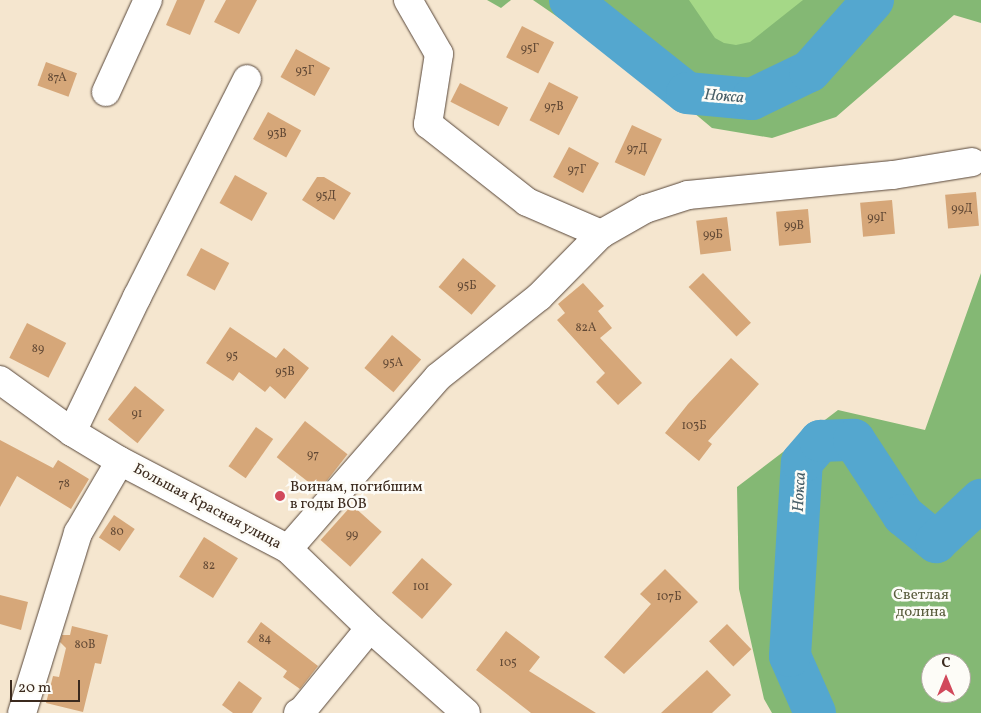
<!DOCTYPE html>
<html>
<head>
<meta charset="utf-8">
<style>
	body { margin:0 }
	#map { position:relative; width:981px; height:713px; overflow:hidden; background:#f5e6cf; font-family:Vollkorn,serif }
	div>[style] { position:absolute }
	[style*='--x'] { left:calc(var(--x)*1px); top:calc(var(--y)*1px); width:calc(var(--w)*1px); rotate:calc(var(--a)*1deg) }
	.green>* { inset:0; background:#a5d887 }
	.forest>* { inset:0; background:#84b874 }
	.river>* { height:42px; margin:-21px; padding:0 21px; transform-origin:21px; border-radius:21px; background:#54a7cf }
	.building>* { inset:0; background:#d6a779; transform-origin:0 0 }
	.roads { filter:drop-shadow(0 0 1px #574639) drop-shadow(0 0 1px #574639) }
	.minor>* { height:28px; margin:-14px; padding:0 14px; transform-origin:14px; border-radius:14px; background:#fff }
	.dots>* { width:14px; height:14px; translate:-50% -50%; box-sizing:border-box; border:2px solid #fdfcf7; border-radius:50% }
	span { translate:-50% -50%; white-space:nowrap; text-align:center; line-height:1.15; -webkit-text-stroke:5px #fdfcf7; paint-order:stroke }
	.number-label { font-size:12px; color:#624935 }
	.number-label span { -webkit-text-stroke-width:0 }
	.poi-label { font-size:15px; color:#3b2a1e }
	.left { translate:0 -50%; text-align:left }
	.street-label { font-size:15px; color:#3b2a1e }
	.park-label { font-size:15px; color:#5b5e3e }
	.water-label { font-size:16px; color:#455c65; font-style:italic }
	.north { position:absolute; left:921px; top:653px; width:50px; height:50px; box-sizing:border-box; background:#fdfcf7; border:1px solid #afa8a0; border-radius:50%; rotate:0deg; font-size:14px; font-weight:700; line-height:20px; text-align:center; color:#3b2a1e }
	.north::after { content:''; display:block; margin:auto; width:18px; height:22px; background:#d1495b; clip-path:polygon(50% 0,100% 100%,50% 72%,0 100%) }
	.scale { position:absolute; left:10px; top:680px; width:70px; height:22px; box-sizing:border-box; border:2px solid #3b2a1e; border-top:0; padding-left:6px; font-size:15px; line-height:18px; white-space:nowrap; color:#3b2a1e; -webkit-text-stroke:4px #fdfcf7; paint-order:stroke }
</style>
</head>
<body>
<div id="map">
	<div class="green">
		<i style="clip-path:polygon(582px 0,867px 0,752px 88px)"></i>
	</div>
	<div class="forest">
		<i style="clip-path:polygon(487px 0,511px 0,501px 8px)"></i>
		<i style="clip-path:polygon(533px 0,689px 0,715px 38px,724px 43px,736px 45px,750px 42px,803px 0,981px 0,981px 23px,954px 15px,836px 117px,772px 138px,712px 128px,681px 102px)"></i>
		<i style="clip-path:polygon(evenodd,981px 273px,981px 713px,772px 713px,764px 699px,739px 589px,737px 487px,838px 410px,925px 430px,981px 273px,931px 663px,961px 663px,961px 693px,931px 693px,931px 663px)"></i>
	</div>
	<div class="river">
		<i style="--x:570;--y:0;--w:149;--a:38.5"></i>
		<i style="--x:687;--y:93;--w:65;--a:5.3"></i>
		<i style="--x:752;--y:99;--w:64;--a:-25.8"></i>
		<i style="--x:810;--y:71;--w:95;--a:-48.4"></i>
		<i style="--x:815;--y:713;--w:62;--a:-113.7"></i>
		<i style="--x:790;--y:656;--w:194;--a:-86.5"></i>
		<i style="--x:802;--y:462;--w:28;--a:-49"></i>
		<i style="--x:820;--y:441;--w:34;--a:-2"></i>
		<i style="--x:854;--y:440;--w:90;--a:56.8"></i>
		<i style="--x:903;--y:515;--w:43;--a:39.3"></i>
		<i style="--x:936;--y:542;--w:62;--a:-43"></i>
	</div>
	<div class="building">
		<i style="clip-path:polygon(177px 0,205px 0,190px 35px,166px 25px)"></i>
		<i style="clip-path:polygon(226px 0,257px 0,239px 34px,214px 22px)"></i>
		<i style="left:522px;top:26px;width:36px;height:35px;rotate:27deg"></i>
		<i style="left:296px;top:49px;width:39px;height:32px;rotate:29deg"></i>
		<i style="left:46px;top:62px;width:33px;height:25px;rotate:20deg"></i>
		<i style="left:549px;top:82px;width:33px;height:43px;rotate:27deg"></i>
		<i style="left:460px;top:83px;width:54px;height:21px;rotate:27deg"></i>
		<i style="left:268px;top:112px;width:38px;height:31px;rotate:29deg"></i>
		<i style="left:632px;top:125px;width:33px;height:41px;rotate:25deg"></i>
		<i style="left:569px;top:147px;width:34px;height:34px;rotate:28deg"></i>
		<i style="left:235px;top:175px;width:37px;height:32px;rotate:29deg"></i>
		<i style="clip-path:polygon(317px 177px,324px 177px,351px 193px,334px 220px,302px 200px)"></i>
		<i style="left:976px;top:192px;width:34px;height:31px;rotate:85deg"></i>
		<i style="left:892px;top:200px;width:34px;height:32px;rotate:85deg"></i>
		<i style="left:808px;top:209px;width:34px;height:32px;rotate:85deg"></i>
		<i style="left:727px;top:217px;width:34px;height:31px;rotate:83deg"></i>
		<i style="left:201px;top:248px;width:32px;height:31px;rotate:28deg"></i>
		<i style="left:463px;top:258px;width:43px;height:38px;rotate:40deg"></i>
		<i style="left:703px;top:273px;width:69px;height:20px;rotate:46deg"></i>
		<i style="clip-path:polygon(583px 283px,604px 306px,598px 311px,612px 328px,600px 338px,642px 383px,618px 405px,596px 382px,605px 373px,557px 320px,565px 313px,558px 304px)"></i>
		<i style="left:27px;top:323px;width:44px;height:39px;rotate:27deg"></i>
		<i style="clip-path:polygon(230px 327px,276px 358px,284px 348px,309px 368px,285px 399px,270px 386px,265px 392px,239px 372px,233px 381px,206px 363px)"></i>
		<i style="left:392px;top:335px;width:38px;height:43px;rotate:40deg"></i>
		<i style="clip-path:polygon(731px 358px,759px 384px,708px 441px,712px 444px,699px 461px,665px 433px,688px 404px)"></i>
		<i style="left:135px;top:386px;width:38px;height:43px;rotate:39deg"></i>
		<i style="left:305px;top:421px;width:54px;height:46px;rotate:38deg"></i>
		<i style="left:256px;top:427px;width:21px;height:48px;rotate:35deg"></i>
		<i style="clip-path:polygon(0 440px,53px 468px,58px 460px,89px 479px,71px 509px,17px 476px,0 507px)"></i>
		<i style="left:352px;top:505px;width:40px;height:47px;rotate:42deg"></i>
		<i style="left:114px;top:515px;width:25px;height:27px;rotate:34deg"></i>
		<i style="left:204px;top:537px;width:40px;height:47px;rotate:32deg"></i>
		<i style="left:422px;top:558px;width:40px;height:46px;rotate:41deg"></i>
		<i style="clip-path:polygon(665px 569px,698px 602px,624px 674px,604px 657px,651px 604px,640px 594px)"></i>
		<i style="clip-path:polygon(0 595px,28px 602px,21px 630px,0 624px)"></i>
		<i style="clip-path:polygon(261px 622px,318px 666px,300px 689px,283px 677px,287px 671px,247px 642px)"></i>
		<i style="left:727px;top:624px;width:35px;height:25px;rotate:46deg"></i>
		<i style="clip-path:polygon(72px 626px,108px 635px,101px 664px,95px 663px,83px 712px,46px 703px,53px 676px,59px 677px,66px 648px,60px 642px,62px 635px,70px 635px)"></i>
		<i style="clip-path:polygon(506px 631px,540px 657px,529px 671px,596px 713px,531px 713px,476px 670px)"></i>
		<i style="clip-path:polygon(707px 670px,731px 695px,712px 713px,661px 713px)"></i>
		<i style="clip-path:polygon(239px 681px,262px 698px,252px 713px,233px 713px,222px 705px)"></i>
	</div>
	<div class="roads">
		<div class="minor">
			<i style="--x:408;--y:0;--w:62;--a:60.1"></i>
			<i style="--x:439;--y:54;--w:71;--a:98.9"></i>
			<i style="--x:428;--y:124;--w:126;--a:38.2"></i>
			<i style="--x:527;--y:202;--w:81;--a:23.4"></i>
			<i style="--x:106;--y:92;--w:101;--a:-65.5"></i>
			<i style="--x:0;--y:380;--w:89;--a:35.8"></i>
			<i style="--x:72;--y:432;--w:56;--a:31.1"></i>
			<i style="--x:120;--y:461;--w:190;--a:27.6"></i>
			<i style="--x:288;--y:549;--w:114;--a:43.9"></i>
			<i style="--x:370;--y:628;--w:128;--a:41.5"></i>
			<i style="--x:72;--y:432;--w:150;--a:-64.3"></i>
			<i style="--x:137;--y:297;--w:244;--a:-63.2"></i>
			<i style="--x:288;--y:549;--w:228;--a:-48.9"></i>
			<i style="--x:438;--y:377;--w:129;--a:-38.4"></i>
			<i style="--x:539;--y:297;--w:88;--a:-45.5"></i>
			<i style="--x:601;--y:234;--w:51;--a:-29.6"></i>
			<i style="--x:645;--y:209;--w:45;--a:-18"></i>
			<i style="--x:688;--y:195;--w:206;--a:-5.6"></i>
			<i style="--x:893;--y:175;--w:80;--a:-9.3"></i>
			<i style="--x:22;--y:713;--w:189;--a:-72.7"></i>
			<i style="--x:78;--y:533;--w:83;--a:-59.7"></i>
			<i style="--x:298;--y:713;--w:4;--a:-27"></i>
			<i style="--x:302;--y:711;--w:107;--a:-50.7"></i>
		</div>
	</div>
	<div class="dots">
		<i style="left:280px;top:496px;background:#d1495b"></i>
	</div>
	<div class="number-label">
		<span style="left:530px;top:50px">95Г</span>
		<span style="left:305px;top:72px">93Г</span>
		<span style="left:57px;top:79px">87А</span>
		<span style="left:554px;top:108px">97В</span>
		<span style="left:277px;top:135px">93В</span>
		<span style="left:637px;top:150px">97Д</span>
		<span style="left:577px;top:171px">97Г</span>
		<span style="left:326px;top:197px">95Д</span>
		<span style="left:962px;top:210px">99Д</span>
		<span style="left:877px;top:219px">99Г</span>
		<span style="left:794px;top:227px">99В</span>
		<span style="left:713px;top:236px">99Б</span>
		<span style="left:467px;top:287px">95Б</span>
		<span style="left:586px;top:329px">82А</span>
		<span style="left:38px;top:350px">89</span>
		<span style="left:232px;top:357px">95</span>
		<span style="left:393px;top:364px">95А</span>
		<span style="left:285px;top:373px">95В</span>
		<span style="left:137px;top:415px">91</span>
		<span style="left:694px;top:427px">103Б</span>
		<span style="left:313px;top:456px">97</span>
		<span style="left:64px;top:485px">78</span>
		<span style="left:117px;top:533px">80</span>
		<span style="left:352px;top:536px">99</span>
		<span style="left:209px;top:567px">82</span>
		<span style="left:421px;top:588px">101</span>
		<span style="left:669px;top:598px">107Б</span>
		<span style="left:265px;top:640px">84</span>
		<span style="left:85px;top:646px">80В</span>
		<span style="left:508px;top:664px">105</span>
	</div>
	<div class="poi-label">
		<span class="left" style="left:290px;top:496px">Воинам, погибшим<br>в годы ВОВ</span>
	</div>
	<div class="street-label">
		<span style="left:207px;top:507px;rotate:28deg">Большая Красная улица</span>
	</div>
	<div class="park-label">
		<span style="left:921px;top:604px">Светлая<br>долина</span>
	</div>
	<div class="water-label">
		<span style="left:724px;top:97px;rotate:5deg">Нокса</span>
		<span style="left:800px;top:492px;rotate:-87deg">Нокса</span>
	</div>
	<div class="north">С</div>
	<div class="scale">20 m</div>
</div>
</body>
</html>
